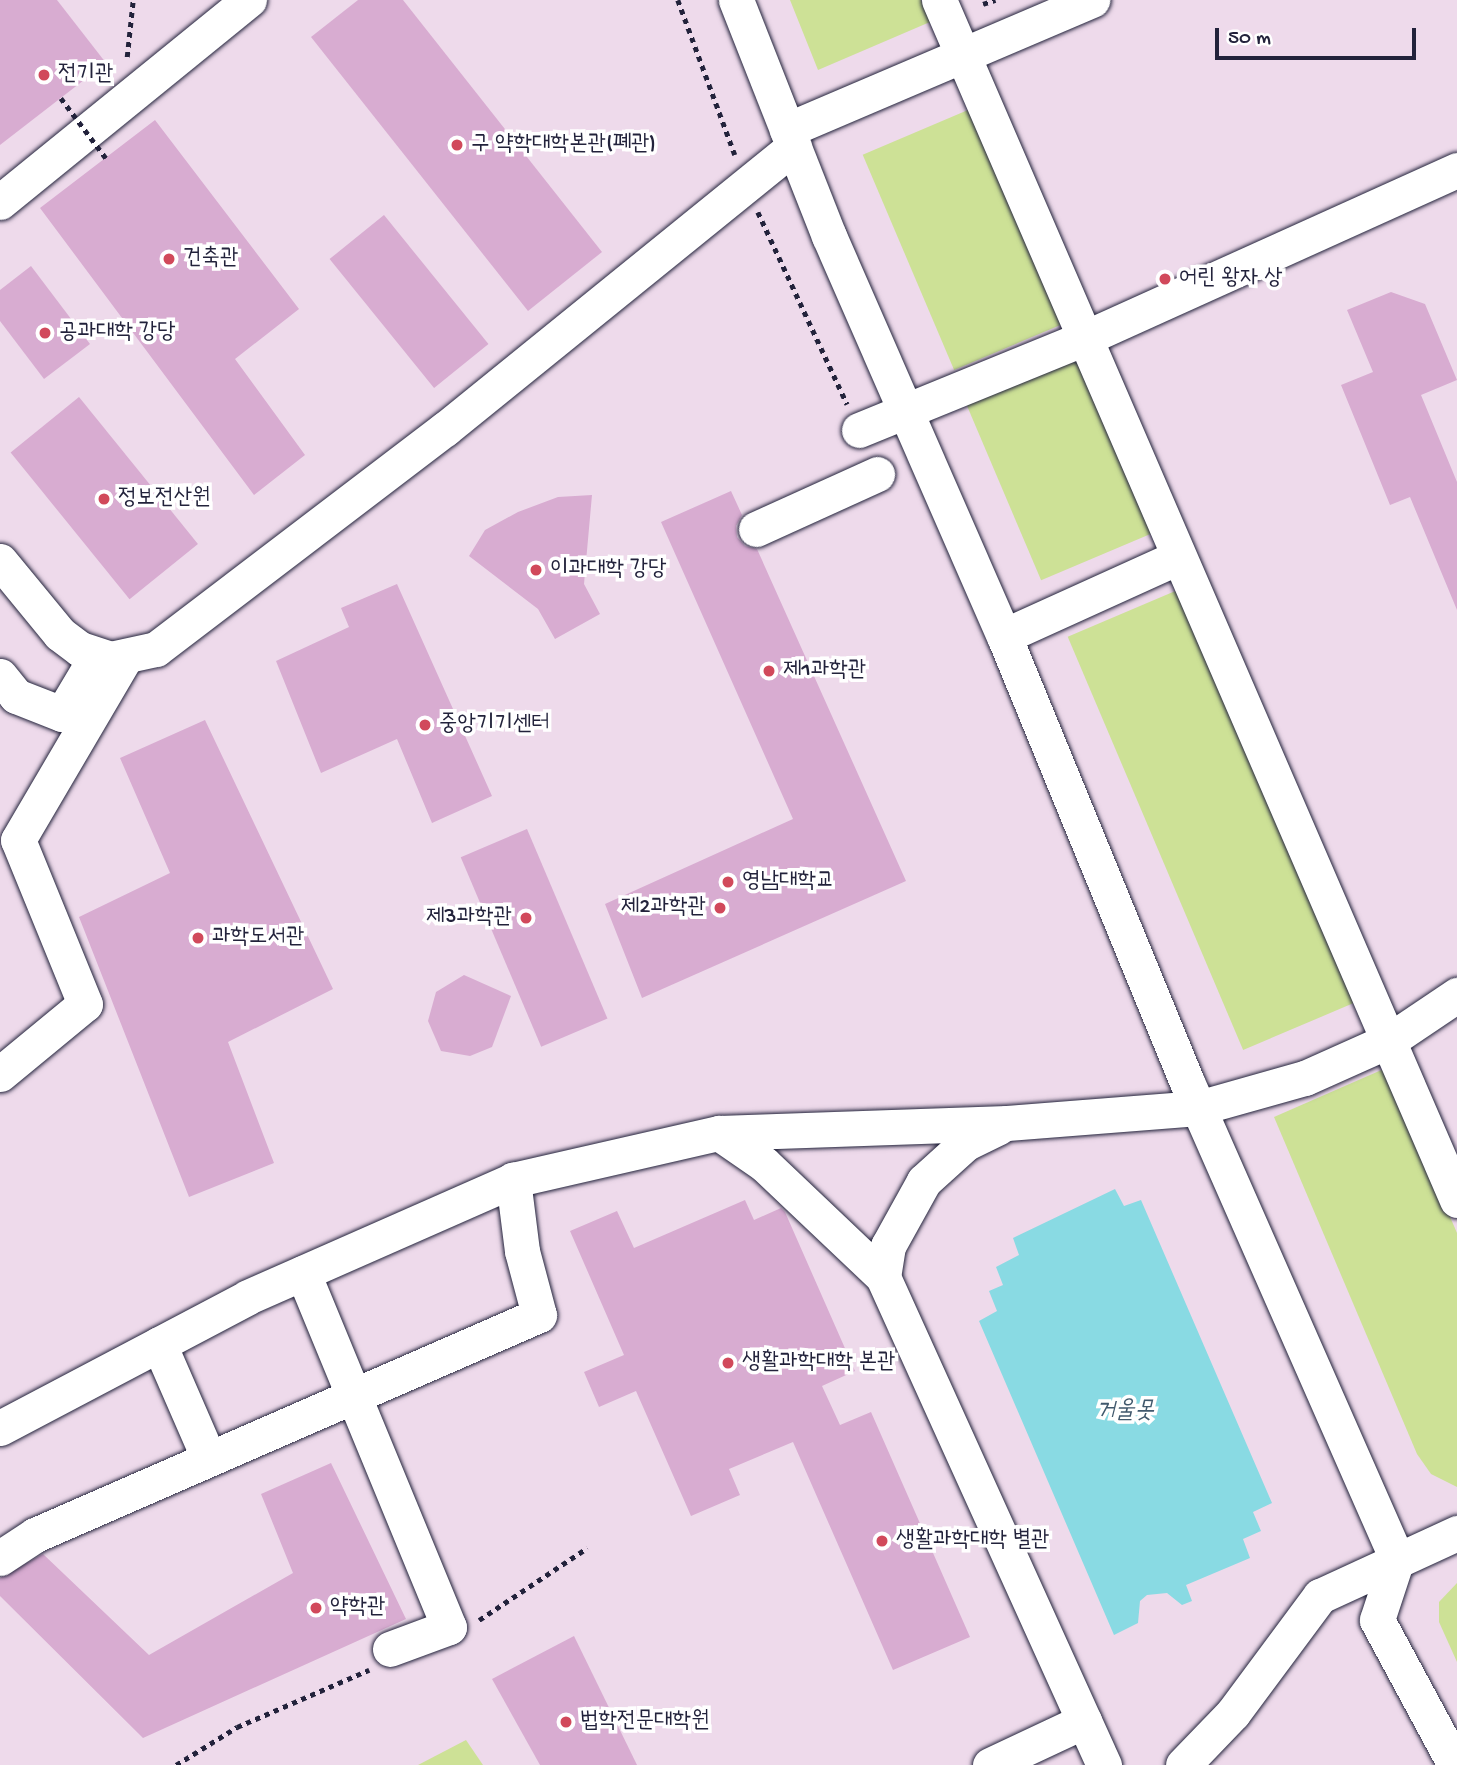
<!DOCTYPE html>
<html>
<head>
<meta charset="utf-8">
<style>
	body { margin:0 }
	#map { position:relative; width:1457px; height:1765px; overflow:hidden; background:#f7eef6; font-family:"Gochi Hand","Poor Story",sans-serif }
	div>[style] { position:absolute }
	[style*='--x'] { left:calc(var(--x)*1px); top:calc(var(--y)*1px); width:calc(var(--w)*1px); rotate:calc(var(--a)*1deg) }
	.built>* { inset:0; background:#eedaeb; transform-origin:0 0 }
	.green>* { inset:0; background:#cde196; transform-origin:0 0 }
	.water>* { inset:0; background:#89dae3 }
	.building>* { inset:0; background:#d8acd1; transform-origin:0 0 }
	.path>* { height:4.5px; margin-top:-2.25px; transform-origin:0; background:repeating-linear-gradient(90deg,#22223b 0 5px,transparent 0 10px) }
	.roads { filter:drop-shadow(0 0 2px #22223b) drop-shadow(0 0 2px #22223b) }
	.minor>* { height:35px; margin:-17.5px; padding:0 17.5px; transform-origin:17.5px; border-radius:17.5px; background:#fff }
	.path-bridge>* { height:4.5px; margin-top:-2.25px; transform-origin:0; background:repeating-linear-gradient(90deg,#22223b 0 5px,transparent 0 10px) }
	.dots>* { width:19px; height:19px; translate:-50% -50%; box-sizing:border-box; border:4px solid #fff; border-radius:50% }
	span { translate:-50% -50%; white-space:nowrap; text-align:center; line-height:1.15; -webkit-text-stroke:7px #fff; paint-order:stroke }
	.poi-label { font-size:23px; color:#22223b }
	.left { translate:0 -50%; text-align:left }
	.right { translate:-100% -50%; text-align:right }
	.water-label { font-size:24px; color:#41596d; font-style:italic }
	.scale { position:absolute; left:1215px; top:28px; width:201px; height:32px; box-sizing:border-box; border:4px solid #22223b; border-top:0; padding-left:9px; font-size:21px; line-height:24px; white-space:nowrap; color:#22223b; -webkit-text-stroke:5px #fff; paint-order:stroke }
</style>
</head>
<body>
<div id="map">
	<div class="built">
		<i style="left:0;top:0;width:1457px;height:1765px"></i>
	</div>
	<div class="green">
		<i style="clip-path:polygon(790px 0,921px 0,930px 22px,818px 70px)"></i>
		<i style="left:975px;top:107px;width:234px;height:122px;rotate:67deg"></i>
		<i style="left:1078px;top:355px;width:193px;height:122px;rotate:67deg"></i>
		<i style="left:1180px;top:589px;width:449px;height:122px;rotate:67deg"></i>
		<i style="clip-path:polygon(1386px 1068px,1457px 1233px,1457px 1487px,1431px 1474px,1417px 1454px,1274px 1117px)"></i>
		<i style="clip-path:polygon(1457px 1583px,1457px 1662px,1439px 1622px,1439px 1602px)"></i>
		<i style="clip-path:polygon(466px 1740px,483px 1765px,418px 1765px)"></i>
	</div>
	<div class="water">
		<i style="clip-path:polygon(1115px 1189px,1124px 1206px,1141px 1200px,1272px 1503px,1253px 1512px,1261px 1531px,1243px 1539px,1250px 1558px,1186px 1585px,1192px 1601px,1182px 1605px,1167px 1593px,1147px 1595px,1140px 1601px,1138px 1623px,1114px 1635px,979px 1321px,997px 1311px,989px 1291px,1003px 1285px,996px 1267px,1019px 1255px,1013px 1238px)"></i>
	</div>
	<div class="building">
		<i style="clip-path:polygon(0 0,57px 0,106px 63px,0 145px)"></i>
		<i style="clip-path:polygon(358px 0,403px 0,602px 252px,528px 311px,311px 37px)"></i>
		<i style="clip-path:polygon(155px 120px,299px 309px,235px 359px,305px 455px,254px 495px,40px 208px)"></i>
		<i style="left:384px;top:215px;width:166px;height:70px;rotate:51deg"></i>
		<i style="clip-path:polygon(31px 266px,90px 344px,44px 379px,0 321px,0 290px)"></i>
		<i style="clip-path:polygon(1391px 292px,1425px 304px,1457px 380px,1421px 395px,1457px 482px,1457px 610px,1410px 497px,1390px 505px,1341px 385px,1373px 372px,1347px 310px)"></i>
		<i style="left:79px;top:397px;width:189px;height:88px;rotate:51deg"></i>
		<i style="clip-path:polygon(731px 491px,742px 515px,736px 526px,737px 537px,745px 546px,757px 549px,906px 881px,642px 998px,605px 904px,793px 819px,661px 522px)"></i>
		<i style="clip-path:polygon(592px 495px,584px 584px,600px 614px,555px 639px,538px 609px,469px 556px,485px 530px,518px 512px,558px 497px)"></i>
		<i style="clip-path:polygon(397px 584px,492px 796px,432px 823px,397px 739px,321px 773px,276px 661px,349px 627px,341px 608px)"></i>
		<i style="clip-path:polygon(205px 720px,333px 989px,228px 1042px,274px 1163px,189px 1197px,79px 917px,170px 873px,120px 758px)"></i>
		<i style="left:527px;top:829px;width:206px;height:72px;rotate:67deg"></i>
		<i style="clip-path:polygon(464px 975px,511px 996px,492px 1047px,470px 1056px,441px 1051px,428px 1021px,436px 992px)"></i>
		<i style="clip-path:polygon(745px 1200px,754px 1220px,781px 1208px,785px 1212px,855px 1371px,822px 1386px,840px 1425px,871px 1412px,970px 1637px,893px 1670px,793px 1442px,729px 1469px,740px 1495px,691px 1516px,636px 1391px,599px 1407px,584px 1372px,624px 1355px,570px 1231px,617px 1211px,634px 1248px)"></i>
		<i style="clip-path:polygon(331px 1463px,406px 1619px,143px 1738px,0 1596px,0 1578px,43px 1554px,149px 1655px,293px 1573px,261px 1494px)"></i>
		<i style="clip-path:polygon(574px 1636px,637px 1765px,540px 1765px,492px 1679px)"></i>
	</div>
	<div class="path">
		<i style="--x:678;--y:0;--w:165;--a:69.8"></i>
		<i style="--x:983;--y:4;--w:13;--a:-18"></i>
		<i style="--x:127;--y:57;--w:57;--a:-84"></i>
		<i style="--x:758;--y:212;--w:212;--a:65.1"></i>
		<i style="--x:479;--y:1620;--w:130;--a:-33.7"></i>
		<i style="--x:176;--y:1765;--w:72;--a:-31.9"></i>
		<i style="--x:237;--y:1727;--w:144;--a:-23.4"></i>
	</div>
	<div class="roads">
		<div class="minor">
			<i style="--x:736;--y:0;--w:254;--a:68.5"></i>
			<i style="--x:829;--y:236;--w:437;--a:66.4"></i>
			<i style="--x:1004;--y:636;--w:482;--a:67.7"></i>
			<i style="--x:1187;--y:1082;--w:521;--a:66.24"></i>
			<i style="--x:1397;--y:1559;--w:64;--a:108.2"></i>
			<i style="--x:1377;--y:1620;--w:165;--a:61.7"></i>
			<i style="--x:939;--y:0;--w:1307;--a:66.65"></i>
			<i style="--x:787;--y:130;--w:332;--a:-23.1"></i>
			<i style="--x:0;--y:202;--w:321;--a:-39.1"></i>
			<i style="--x:859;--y:430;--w:244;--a:-22.2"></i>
			<i style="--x:1085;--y:338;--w:408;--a:-24.3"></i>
			<i style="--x:756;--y:529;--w:133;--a:-24.4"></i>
			<i style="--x:0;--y:561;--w:94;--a:50.6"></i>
			<i style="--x:60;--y:634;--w:25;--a:37"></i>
			<i style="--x:80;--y:649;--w:32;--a:18"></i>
			<i style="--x:110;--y:659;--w:47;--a:-12.3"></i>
			<i style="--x:156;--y:649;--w:363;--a:-37.3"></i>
			<i style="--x:445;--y:429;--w:449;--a:-39"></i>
			<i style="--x:1004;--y:636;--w:191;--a:-24.4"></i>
			<i style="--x:0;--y:676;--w:26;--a:51"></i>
			<i style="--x:16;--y:696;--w:49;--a:21.4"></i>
			<i style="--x:62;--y:714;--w:66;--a:-59.2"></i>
			<i style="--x:0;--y:1074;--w:110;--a:-39.5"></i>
			<i style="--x:85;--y:1004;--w:177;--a:-112.2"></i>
			<i style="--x:18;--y:840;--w:210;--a:-59.6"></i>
			<i style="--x:999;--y:1127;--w:37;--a:154"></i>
			<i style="--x:966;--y:1143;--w:57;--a:137.9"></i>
			<i style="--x:924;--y:1181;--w:74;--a:119"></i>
			<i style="--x:888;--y:1246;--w:31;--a:99"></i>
			<i style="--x:883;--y:1277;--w:536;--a:65.64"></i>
			<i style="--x:719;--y:1133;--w:55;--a:34.6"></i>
			<i style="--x:764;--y:1164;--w:164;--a:43.5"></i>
			<i style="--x:303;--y:1273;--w:383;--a:67.6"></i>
			<i style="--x:449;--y:1627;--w:63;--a:159.6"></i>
			<i style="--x:159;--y:1344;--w:125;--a:66.5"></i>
			<i style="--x:0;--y:1428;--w:280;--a:-27.8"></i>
			<i style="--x:248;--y:1297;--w:290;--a:-23.8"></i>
			<i style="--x:513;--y:1180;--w:211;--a:-12.9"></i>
			<i style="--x:719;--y:1133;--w:288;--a:-2"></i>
			<i style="--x:1007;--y:1123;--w:192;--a:-4.5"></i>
			<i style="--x:1198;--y:1108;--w:111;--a:-15.7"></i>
			<i style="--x:1305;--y:1078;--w:93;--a:-24.1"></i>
			<i style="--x:1390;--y:1040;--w:81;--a:-33.9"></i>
			<i style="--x:0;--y:1558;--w:42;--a:-33.3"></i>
			<i style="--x:35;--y:1535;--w:550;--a:-23.58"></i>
			<i style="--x:539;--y:1315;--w:66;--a:-104.9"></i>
			<i style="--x:522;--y:1251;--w:72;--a:-97.2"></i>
			<i style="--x:990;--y:1765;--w:104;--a:-25.1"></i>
			<i style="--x:1183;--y:1765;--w:72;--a:-46.1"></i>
			<i style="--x:1233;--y:1713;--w:146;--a:-53.4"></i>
			<i style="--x:1320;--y:1596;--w:151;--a:-24.7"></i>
		</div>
	</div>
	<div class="path-bridge">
		<i style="--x:61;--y:98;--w:75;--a:53.1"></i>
	</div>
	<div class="dots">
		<i style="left:44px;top:75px;background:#d1495b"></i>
		<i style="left:457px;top:145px;background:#d1495b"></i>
		<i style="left:169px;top:259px;background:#d1495b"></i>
		<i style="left:1165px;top:279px;background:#d1495b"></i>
		<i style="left:45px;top:333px;background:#d1495b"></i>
		<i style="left:104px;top:499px;background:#d1495b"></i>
		<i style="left:536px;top:570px;background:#d1495b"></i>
		<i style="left:769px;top:671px;background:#d1495b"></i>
		<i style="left:425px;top:725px;background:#d1495b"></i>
		<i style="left:728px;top:882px;background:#d1495b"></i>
		<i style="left:720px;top:908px;background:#d1495b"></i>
		<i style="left:526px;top:918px;background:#d1495b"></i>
		<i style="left:198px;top:938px;background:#d1495b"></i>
		<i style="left:728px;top:1363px;background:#d1495b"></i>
		<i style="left:882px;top:1541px;background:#d1495b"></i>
		<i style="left:316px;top:1608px;background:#d1495b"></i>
		<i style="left:566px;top:1722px;background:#d1495b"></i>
	</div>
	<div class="poi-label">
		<span class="left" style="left:58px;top:75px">전기관</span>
		<span class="left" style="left:471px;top:145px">구 약학대학본관(폐관)</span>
		<span class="left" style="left:183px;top:259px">건축관</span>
		<span class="left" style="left:1179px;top:279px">어린 왕자 상</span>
		<span class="left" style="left:59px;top:333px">공과대학 강당</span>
		<span class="left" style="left:118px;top:499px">정보전산원</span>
		<span class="left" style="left:550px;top:570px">이과대학 강당</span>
		<span class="left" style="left:783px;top:671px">제1과학관</span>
		<span class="left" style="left:439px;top:725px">중앙기기센터</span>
		<span class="left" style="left:742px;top:882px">영남대학교</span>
		<span class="right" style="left:706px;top:908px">제2과학관</span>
		<span class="right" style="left:512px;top:918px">제3과학관</span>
		<span class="left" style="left:212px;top:938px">과학도서관</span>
		<span class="left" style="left:742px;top:1363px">생활과학대학 본관</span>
		<span class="left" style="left:896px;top:1541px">생활과학대학 별관</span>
		<span class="left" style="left:330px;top:1608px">약학관</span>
		<span class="left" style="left:580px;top:1722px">법학전문대학원</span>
	</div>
	<div class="water-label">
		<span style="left:1125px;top:1412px">거울못</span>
	</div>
	<div class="scale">50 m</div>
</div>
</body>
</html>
